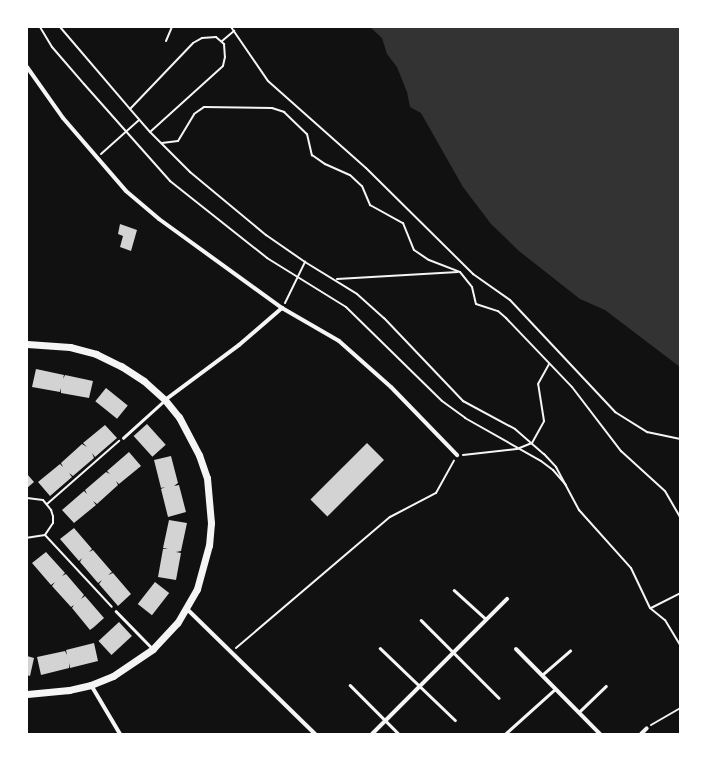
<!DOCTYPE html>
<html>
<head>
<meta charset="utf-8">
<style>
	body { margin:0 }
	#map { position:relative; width:707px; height:761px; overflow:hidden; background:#111; font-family:"Public Sans",sans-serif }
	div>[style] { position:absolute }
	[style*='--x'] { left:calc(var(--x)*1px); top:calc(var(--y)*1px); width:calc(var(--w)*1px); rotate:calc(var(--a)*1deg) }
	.water>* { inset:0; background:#333 }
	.building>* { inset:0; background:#d3d3d3; transform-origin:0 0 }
	.path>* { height:2px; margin:-1px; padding:0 1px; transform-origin:1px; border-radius:1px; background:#f5f5f5 }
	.service>* { height:2.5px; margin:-1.25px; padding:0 1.25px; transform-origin:1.25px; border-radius:1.25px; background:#f5f5f5 }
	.minor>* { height:4px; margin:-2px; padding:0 2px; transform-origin:2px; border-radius:2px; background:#f5f5f5 }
	.tertiary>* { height:7px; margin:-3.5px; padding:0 3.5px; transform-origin:3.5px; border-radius:3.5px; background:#f5f5f5 }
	span { translate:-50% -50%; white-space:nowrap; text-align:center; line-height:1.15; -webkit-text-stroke:3px #fff; paint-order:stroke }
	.frame { position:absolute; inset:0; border:28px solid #fff; pointer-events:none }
</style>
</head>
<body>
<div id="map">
	<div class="water">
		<i style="clip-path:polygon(370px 27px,680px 27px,680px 367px,605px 310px,580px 299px,519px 251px,491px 224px,463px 187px,421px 113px,410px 107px,407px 92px,397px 67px,387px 54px,382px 38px)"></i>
	</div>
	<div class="building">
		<i style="clip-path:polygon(120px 224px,137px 230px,131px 251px,120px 247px,123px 236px,118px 234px)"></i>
		<i style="clip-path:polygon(36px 369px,64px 375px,63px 379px,65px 375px,93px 381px,89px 398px,61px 393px,61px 388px,60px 392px,32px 387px)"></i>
		<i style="left:106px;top:388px;width:28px;height:17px;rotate:39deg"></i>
		<i style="left:147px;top:424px;width:28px;height:18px;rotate:48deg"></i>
		<i style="clip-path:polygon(105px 425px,117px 438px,95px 457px,92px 453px,94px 458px,73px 476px,69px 473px,72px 477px,50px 496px,38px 482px,60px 464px,63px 467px,61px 463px,82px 444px,87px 447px,83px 443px)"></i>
		<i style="left:367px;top:443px;width:24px;height:80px;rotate:45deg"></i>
		<i style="clip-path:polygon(129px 452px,141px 466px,119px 484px,116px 481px,118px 485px,97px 504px,93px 501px,96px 505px,74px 523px,62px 510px,84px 491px,87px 494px,85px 490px,106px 472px,110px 474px,107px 471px)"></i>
		<i style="clip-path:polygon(171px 456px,178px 483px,174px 486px,179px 485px,186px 512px,168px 517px,161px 489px,165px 487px,161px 488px,154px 460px)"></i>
		<i style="clip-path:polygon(27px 474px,34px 482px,27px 488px)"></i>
		<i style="clip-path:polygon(169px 520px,187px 523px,181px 551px,176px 552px,181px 553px,176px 580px,158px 577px,163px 549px,168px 549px,163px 548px)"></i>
		<i style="clip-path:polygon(74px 528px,92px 549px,89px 552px,93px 550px,112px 572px,108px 575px,113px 573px,131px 594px,118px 606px,99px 584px,102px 580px,98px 583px,80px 562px,82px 558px,79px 561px,60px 539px)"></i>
		<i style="clip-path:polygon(46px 552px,65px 573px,62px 576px,66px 574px,84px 595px,81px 599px,85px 596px,104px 618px,94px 627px,90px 630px,72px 608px,74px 605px,71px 607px,52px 586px,55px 582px,51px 585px,32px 563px)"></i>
		<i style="left:155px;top:582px;width:18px;height:28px;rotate:38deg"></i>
		<i style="left:119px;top:622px;width:19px;height:28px;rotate:47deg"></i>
		<i style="clip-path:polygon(94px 643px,98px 661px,70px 668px,69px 663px,69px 668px,41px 675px,37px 657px,65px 651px,67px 655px,66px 650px)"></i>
		<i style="clip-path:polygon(27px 656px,34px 658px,30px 676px,27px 675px)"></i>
	</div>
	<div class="path">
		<i style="--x:40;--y:27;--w:23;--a:59"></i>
		<i style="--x:52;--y:47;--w:49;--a:49.1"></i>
		<i style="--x:84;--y:84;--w:130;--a:48.4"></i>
		<i style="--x:170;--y:181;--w:124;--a:38.4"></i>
		<i style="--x:267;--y:258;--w:93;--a:31.8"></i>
		<i style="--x:346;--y:307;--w:134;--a:44.4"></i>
		<i style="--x:442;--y:401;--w:29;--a:36"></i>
		<i style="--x:465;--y:418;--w:87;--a:29.5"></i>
		<i style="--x:541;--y:461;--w:15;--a:37"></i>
		<i style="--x:553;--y:470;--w:20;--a:49"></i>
		<i style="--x:60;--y:27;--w:108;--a:49.5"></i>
		<i style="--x:231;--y:27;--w:65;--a:55.6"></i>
		<i style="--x:268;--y:81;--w:131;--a:41.6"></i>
		<i style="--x:366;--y:168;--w:151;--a:44.7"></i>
		<i style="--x:473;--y:274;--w:45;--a:35.1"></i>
		<i style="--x:510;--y:300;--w:154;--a:46.8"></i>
		<i style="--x:615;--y:412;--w:38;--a:32"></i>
		<i style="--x:647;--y:432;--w:34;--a:12"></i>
		<i style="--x:216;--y:37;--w:11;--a:41"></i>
		<i style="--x:224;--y:44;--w:13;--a:86"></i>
		<i style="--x:225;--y:57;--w:9;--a:103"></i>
		<i style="--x:223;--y:66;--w:98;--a:137.9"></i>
		<i style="--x:150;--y:132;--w:30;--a:-131"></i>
		<i style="--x:130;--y:109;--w:91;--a:-46.3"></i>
		<i style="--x:193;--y:43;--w:10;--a:-29"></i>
		<i style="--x:202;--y:38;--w:14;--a:-4"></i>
		<i style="--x:166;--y:41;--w:15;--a:-67"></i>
		<i style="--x:222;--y:41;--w:16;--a:-40"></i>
		<i style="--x:150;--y:132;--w:57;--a:45"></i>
		<i style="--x:190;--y:172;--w:99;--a:39.7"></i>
		<i style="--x:266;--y:235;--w:47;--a:34.7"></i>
		<i style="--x:305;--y:262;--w:61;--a:31.6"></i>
		<i style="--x:357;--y:294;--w:36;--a:42"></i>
		<i style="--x:384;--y:318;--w:115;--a:46.4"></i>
		<i style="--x:463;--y:401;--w:59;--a:28.3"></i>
		<i style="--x:515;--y:429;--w:38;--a:41"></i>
		<i style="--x:544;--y:454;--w:18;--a:47"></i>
		<i style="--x:556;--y:467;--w:49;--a:61.9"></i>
		<i style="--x:579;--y:510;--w:78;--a:48.1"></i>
		<i style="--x:631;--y:568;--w:44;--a:64.6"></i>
		<i style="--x:650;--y:608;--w:19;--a:39"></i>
		<i style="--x:665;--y:620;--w:29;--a:59"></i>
		<i style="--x:162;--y:143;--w:16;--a:-7"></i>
		<i style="--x:178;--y:141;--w:31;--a:-59"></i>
		<i style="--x:194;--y:114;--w:12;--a:-35"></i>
		<i style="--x:204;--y:107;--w:68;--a:0.8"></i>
		<i style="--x:272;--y:108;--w:13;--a:18"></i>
		<i style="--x:284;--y:112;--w:32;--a:44"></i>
		<i style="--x:307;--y:134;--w:22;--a:77"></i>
		<i style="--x:312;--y:155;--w:16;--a:35"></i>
		<i style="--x:325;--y:164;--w:27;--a:24"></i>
		<i style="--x:350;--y:175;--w:16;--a:43"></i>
		<i style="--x:362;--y:186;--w:21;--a:67"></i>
		<i style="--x:370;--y:205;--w:38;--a:29"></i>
		<i style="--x:403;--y:223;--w:29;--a:68"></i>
		<i style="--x:414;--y:250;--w:18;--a:34"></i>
		<i style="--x:429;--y:260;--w:33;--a:21"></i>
		<i style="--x:460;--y:272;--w:19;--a:51"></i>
		<i style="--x:472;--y:287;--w:17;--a:77"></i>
		<i style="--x:476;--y:304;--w:23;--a:18"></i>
		<i style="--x:498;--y:311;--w:11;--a:41"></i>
		<i style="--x:506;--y:318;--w:95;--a:46.3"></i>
		<i style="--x:572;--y:387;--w:81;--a:52.6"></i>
		<i style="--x:621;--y:451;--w:59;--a:42.3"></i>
		<i style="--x:665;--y:491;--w:30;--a:60"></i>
		<i style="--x:101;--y:154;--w:51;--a:-41.8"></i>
		<i style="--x:337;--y:279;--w:121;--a:-3.3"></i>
		<i style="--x:285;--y:303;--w:46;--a:-64"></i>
		<i style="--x:463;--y:455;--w:54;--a:-6.3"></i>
		<i style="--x:517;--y:449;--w:16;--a:-22"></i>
		<i style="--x:532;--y:443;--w:25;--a:-61"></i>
		<i style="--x:544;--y:421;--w:37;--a:-99"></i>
		<i style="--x:538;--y:384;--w:23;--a:-61"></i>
		<i style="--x:27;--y:498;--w:16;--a:7"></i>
		<i style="--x:43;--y:500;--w:13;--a:51"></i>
		<i style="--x:51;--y:510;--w:6;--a:72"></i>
		<i style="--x:53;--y:516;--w:7;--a:90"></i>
		<i style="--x:53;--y:523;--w:14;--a:124"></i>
		<i style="--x:45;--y:535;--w:18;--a:171"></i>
		<i style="--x:47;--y:504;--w:96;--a:-41.2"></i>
		<i style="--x:45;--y:535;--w:98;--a:47.1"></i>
		<i style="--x:651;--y:608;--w:33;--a:-27"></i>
		<i style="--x:236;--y:648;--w:202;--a:-40.4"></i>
		<i style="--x:390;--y:517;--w:52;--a:-27.6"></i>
		<i style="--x:436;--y:493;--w:37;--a:-61"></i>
		<i style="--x:651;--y:725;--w:34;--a:-30"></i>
	</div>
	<div class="service">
		<i style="--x:123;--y:438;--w:55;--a:-42.1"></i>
		<i style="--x:454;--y:590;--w:43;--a:42.2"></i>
		<i style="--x:116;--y:611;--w:52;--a:45.8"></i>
		<i style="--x:421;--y:620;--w:110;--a:45"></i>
		<i style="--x:380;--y:648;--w:104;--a:43.8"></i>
		<i style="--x:542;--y:675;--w:37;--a:-41"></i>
		<i style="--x:350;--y:685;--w:69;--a:45"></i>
		<i style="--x:579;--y:712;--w:37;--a:-44"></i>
		<i style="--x:505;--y:734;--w:67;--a:-42"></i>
	</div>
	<div class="minor">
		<i style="--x:27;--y:67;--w:62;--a:54.8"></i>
		<i style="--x:63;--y:118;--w:96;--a:49.2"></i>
		<i style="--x:126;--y:191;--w:43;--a:40.3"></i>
		<i style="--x:159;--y:219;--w:152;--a:35.9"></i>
		<i style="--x:282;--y:308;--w:66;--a:30.1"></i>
		<i style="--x:339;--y:341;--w:69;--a:41.5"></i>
		<i style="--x:391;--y:387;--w:95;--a:45.9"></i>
		<i style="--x:165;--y:400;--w:92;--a:-36.6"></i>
		<i style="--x:239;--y:345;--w:57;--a:-40.7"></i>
		<i style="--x:187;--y:609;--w:179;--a:44.3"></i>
		<i style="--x:516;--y:649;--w:120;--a:45.3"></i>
		<i style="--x:91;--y:685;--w:57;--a:59.4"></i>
		<i style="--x:372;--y:734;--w:191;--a:-45"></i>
		<i style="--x:641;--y:734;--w:8;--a:-45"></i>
	</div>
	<div class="tertiary">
		<i style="--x:27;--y:344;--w:43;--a:4"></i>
		<i style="--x:70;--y:347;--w:27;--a:15"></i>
		<i style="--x:96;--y:354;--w:28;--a:26"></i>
		<i style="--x:121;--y:366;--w:27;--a:33"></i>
		<i style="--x:144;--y:381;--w:28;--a:42"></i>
		<i style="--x:165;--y:400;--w:22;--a:51"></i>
		<i style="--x:179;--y:417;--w:43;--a:62.2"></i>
		<i style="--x:199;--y:455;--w:24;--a:71"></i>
		<i style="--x:207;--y:478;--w:45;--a:84.9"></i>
		<i style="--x:211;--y:523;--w:22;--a:95"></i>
		<i style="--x:209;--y:545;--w:46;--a:105.3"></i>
		<i style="--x:197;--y:589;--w:39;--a:120"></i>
		<i style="--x:177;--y:623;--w:35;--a:133"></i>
		<i style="--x:153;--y:649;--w:48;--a:146"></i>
		<i style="--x:113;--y:676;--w:24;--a:158"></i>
		<i style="--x:91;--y:685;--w:23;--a:167"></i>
		<i style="--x:69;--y:690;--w:42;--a:174.6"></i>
	</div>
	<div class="frame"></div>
</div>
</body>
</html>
